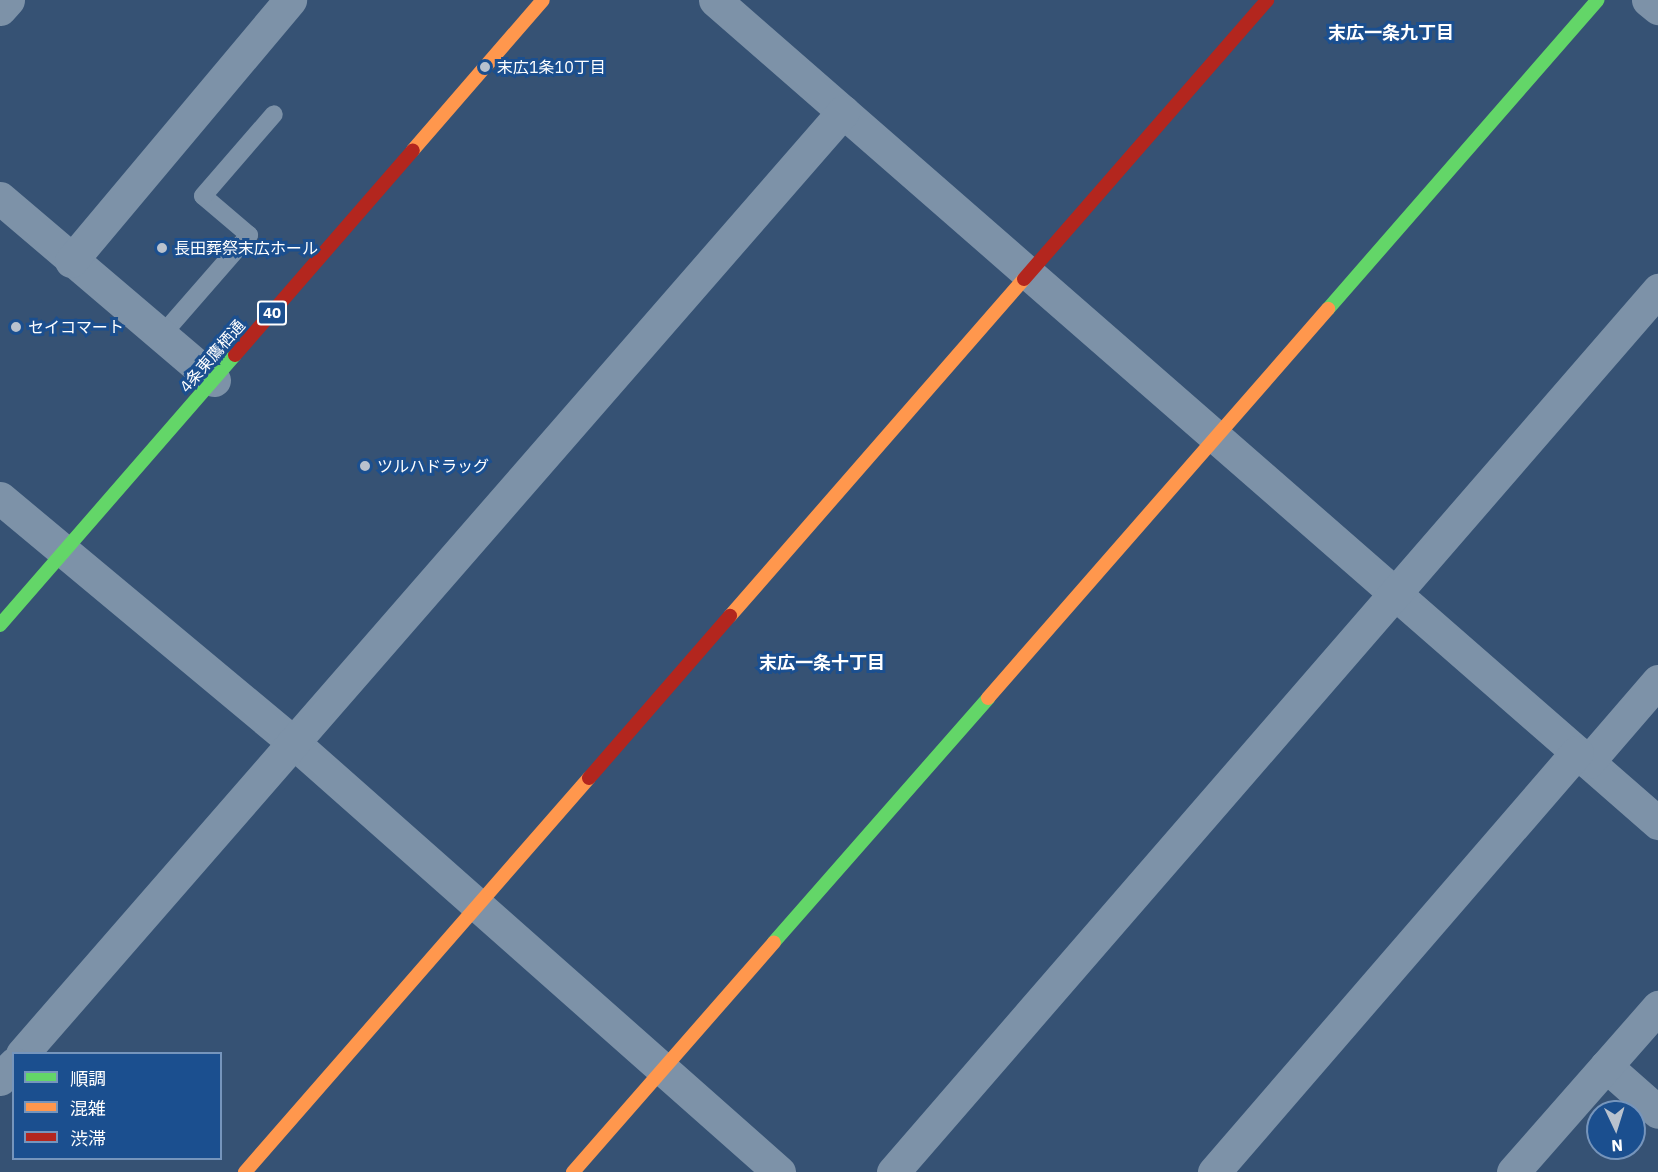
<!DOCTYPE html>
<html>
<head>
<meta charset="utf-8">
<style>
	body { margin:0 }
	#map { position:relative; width:1658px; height:1172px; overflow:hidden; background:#365274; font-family:"IBM Plex Sans","Noto Sans JP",sans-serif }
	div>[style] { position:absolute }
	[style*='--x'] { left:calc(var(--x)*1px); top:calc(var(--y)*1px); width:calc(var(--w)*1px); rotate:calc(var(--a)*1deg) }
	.lane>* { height:18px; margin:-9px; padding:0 9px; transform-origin:9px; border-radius:9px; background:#7d92a8 }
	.street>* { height:33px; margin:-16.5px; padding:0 16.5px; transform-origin:16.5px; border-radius:16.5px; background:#7d92a8 }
	.fast>* { height:14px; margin:-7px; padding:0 7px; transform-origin:7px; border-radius:7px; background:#63d668 }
	.slow>* { height:14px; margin:-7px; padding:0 7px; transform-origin:7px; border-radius:7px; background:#ff974d }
	.jam>* { height:14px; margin:-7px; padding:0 7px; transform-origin:7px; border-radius:7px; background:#b3261e }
	.dots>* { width:16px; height:16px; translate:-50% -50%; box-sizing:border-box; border:3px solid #1b4f8f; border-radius:50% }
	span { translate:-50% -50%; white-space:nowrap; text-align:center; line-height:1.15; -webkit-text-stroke:6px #1b4f8f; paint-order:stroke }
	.shield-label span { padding:2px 4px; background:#1b4f8f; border:2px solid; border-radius:4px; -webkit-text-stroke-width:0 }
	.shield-label { font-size:15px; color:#fff; font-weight:700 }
	.poi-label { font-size:16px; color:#fff }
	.left { translate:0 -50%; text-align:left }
	.street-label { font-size:16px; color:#fff }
	.neighbourhood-label { font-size:18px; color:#fff; font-weight:700 }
	.legend { position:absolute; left:12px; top:1052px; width:210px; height:108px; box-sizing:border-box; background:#1b4f8f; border:2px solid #7695bc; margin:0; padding:8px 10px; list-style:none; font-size:18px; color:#fff }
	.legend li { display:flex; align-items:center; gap:12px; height:30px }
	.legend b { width:30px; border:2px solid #7695bc }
	.north { position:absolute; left:1586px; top:1100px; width:60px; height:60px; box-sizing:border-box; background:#1b4f8f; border:2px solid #7695bc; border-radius:50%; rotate:176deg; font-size:16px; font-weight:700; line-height:24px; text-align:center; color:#fff }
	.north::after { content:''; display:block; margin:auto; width:21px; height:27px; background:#b9c2ce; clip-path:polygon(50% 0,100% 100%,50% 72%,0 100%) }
</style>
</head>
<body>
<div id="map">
	<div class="lane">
		<i style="--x:161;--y:336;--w:134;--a:-48.9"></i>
		<i style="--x:249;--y:235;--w:60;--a:-139.7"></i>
		<i style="--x:203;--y:196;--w:108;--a:-49.1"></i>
	</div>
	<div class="street">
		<i style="--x:715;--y:0;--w:1252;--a:41.11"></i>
		<i style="--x:1648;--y:0;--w:13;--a:39"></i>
		<i style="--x:0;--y:9;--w:12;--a:-48"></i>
		<i style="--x:0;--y:198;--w:281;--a:40.4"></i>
		<i style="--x:71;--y:261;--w:341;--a:-50"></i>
		<i style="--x:0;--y:498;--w:381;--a:39.8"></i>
		<i style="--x:293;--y:742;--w:649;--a:41.5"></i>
		<i style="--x:1588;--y:762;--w:107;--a:-49.2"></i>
		<i style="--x:22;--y:1054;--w:1250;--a:-48.93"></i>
		<i style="--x:1606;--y:1066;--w:69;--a:41.5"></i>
		<i style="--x:0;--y:1079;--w:21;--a:-47"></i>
		<i style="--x:893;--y:1172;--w:1168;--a:-49.06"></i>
		<i style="--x:1214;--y:1172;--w:555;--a:-49.16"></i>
		<i style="--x:1513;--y:1172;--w:220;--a:-48.7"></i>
	</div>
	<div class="fast">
		<i style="--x:1328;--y:309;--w:410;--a:-48.9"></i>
		<i style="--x:0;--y:625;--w:358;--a:-49"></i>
		<i style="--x:774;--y:942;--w:325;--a:-48.7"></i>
	</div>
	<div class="slow">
		<i style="--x:413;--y:150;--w:198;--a:-49.1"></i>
		<i style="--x:730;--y:616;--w:447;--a:-48.9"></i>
		<i style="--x:988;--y:698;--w:517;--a:-48.85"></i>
		<i style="--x:245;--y:1172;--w:523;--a:-48.88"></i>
		<i style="--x:573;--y:1172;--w:305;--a:-48.8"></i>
	</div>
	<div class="jam">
		<i style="--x:1024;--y:279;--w:370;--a:-48.9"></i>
		<i style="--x:235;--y:355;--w:271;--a:-49"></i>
		<i style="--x:589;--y:778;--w:215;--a:-49"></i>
	</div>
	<div class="dots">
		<i style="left:485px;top:67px;background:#b9c2ce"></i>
		<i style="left:162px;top:248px;background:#b9c2ce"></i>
		<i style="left:16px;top:327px;background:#b9c2ce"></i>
		<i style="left:365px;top:466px;background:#b9c2ce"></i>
	</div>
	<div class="shield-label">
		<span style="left:272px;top:313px">40</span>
	</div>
	<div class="poi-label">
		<span class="left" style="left:497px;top:67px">末広1条10丁目</span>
		<span class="left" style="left:174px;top:248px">長田葬祭末広ホール</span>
		<span class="left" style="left:28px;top:327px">セイコマート</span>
		<span class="left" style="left:377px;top:466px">ツルハドラッグ</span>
	</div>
	<div class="street-label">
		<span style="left:212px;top:356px;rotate:-49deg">4条東鷹栖通</span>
	</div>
	<div class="neighbourhood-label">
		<span style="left:1391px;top:33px">末広一条九丁目</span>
		<span style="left:822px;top:663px">末広一条十丁目</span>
	</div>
	<ul class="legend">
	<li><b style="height:8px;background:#63d668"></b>順調</li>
	<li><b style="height:8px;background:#ff974d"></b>混雑</li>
	<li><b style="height:8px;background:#b3261e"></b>渋滞</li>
	</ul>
	<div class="north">N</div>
</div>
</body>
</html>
